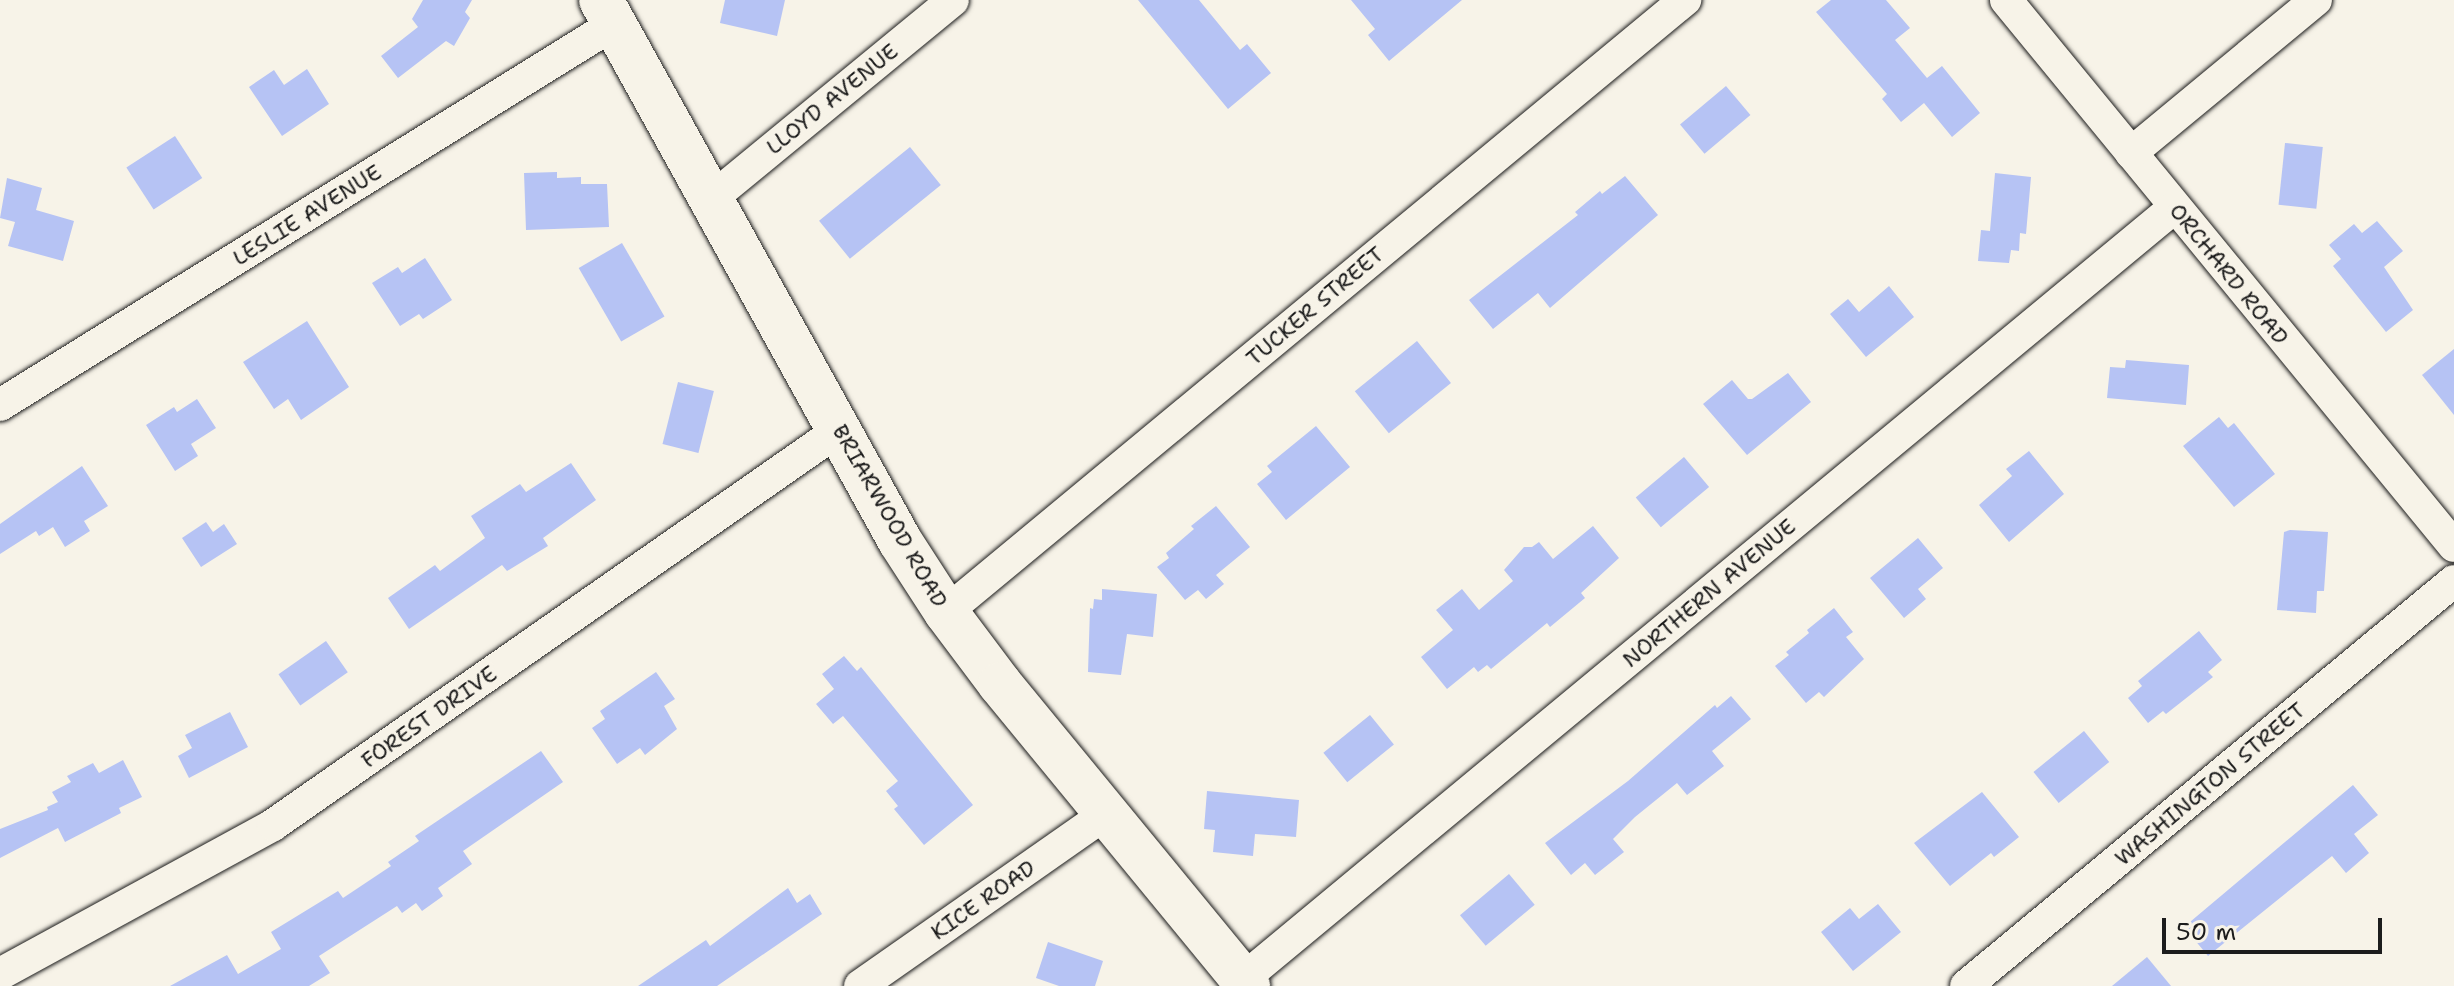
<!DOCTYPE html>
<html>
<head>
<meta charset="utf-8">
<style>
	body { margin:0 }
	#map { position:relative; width:2454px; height:986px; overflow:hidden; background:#f7f3e8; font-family:"Shantell Sans",sans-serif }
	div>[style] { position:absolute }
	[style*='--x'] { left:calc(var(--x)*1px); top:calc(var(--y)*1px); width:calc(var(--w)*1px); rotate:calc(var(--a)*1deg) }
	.building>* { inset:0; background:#b6c3f4; transform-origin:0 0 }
	.roads { filter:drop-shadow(0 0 2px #1c1c1c) drop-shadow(0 0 2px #1c1c1c) }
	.street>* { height:32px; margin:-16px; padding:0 16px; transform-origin:16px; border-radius:16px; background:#f7f3e8 }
	.secondary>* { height:44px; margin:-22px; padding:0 22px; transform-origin:22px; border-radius:22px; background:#f7f3e8 }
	span { translate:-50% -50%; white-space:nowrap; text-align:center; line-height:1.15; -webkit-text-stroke:8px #f7f3e8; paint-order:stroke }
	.street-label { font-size:22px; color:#1c1c1c }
	.scale { position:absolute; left:2162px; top:918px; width:220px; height:36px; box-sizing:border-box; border:4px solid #1c1c1c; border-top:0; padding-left:10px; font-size:24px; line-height:28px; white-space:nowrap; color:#1c1c1c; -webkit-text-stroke:6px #f7f3e8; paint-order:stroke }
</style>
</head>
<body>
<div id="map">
	<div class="building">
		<i style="clip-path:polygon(423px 0,472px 0,465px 12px,470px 18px,454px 46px,446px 41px,398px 78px,381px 56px,418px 27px,412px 19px)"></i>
		<i style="clip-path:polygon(725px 0,785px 0,777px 36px,720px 23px)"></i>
		<i style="clip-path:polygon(1138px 0,1199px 0,1240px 50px,1247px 44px,1271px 73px,1228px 109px)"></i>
		<i style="clip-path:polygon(1351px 0,1462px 0,1389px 61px,1368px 35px,1375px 29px)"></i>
		<i style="clip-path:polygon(1831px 0,1886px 0,1910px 28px,1895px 40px,1927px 78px,1942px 66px,1980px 113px,1952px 137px,1924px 103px,1901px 122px,1882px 99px,1887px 94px,1816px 12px)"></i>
		<i style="clip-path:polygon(307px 69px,329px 104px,282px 136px,249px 87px,274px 70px,284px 85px)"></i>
		<i style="left:1726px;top:86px;width:38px;height:60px;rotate:50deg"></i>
		<i style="left:175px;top:136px;width:50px;height:58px;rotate:57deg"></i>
		<i style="left:2285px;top:143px;width:38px;height:62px;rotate:6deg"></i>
		<i style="left:910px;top:147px;width:49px;height:117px;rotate:51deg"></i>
		<i style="clip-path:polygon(557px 172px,557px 178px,581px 177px,581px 184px,607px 184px,609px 227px,526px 230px,524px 173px)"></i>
		<i style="clip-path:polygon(1995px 173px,2031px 177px,2026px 234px,2020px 233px,2019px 251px,2011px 250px,2009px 263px,1978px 261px,1981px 230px,1990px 231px)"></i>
		<i style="clip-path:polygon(1625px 176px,1658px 215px,1550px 308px,1538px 293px,1493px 329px,1469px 300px,1578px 215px,1575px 212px,1600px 191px,1602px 194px)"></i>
		<i style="clip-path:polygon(7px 178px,42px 188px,36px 210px,74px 221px,63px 261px,8px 246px,15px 222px,0 218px)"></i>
		<i style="clip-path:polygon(2377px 221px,2403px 251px,2384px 267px,2413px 310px,2386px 332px,2333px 266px,2341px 259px,2329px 245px,2354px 224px,2362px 233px)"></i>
		<i style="left:622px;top:243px;width:85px;height:50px;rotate:60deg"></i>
		<i style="clip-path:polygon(425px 258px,452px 300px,423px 319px,419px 314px,400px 326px,372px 283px,398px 267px,402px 273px)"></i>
		<i style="clip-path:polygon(1889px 286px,1914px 317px,1866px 357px,1830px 314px,1848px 299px,1859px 312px)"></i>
		<i style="clip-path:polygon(307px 321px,349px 387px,301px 420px,288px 399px,274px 409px,243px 362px)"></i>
		<i style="left:1417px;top:341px;width:54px;height:80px;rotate:51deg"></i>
		<i style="clip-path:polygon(2454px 349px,2454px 415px,2422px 375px)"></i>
		<i style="clip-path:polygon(2126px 360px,2189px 365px,2186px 405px,2107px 398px,2110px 367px,2125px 368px)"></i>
		<i style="clip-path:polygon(1788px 373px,1811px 402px,1747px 455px,1703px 404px,1732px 380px,1748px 399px,1752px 399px)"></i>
		<i style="left:678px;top:382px;width:37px;height:64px;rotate:14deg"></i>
		<i style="clip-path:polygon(197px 399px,216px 428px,191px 444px,198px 456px,175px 471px,146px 425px,174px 407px,177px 412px)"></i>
		<i style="clip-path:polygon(2219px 417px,2228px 428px,2234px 423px,2275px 474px,2234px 507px,2183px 446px)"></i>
		<i style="clip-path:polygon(1316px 426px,1350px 467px,1286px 520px,1257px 484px,1272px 472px,1267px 466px)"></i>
		<i style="clip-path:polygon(2029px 451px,2064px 494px,2009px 542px,1979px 505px,2012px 476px,2006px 469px)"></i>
		<i style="left:1684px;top:457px;width:39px;height:63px;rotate:50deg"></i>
		<i style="clip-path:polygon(571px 463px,596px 500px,543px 538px,548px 546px,507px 571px,502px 565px,409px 629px,388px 598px,435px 565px,440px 571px,485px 538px,471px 516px,520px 484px,526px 492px)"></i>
		<i style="clip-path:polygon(82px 466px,108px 506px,84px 521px,90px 531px,65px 547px,53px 527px,39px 536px,36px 531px,0 554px,0 524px)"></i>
		<i style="clip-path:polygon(1216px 506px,1250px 547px,1216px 575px,1224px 584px,1206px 599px,1198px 590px,1185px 600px,1157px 567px,1169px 558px,1166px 553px,1194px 529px,1191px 526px)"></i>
		<i style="clip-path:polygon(206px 522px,213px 532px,224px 524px,237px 544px,201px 567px,182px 538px)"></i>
		<i style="clip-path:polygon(1593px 526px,1619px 558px,1581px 593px,1585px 598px,1550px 627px,1547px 623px,1491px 669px,1487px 665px,1478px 672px,1474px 667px,1447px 689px,1421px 657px,1453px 630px,1436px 610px,1462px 589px,1479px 610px,1513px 581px,1504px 570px,1524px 547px,1532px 547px,1539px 542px,1553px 559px)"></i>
		<i style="clip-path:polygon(2290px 530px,2328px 532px,2324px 591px,2317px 591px,2316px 613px,2277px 610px,2284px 532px)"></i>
		<i style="clip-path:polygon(1918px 538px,1943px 568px,1918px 589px,1926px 599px,1904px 618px,1870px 578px)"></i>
		<i style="clip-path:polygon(1102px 589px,1157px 594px,1153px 637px,1127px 634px,1121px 675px,1088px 672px,1090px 608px,1093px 609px,1094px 599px,1102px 600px)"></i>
		<i style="clip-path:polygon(1834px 608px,1853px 632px,1846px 637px,1864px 659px,1824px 697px,1819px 692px,1806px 703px,1775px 666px,1789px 655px,1786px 652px,1809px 633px,1807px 630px)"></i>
		<i style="clip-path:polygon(2199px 631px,2222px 660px,2208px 672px,2213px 677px,2166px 714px,2163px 711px,2148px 723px,2128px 698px,2142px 686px,2138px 681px)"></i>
		<i style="left:326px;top:641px;width:38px;height:58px;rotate:55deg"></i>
		<i style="clip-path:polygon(844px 656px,857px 671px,861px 667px,973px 805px,924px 845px,894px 809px,898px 806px,886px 791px,898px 781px,843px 716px,833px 724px,816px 704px,834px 689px,822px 674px)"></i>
		<i style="clip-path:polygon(656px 672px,675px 699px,664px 706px,677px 729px,645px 755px,640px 748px,617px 764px,592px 728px,605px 719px,600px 711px)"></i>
		<i style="clip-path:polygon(1731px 696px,1751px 719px,1712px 751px,1724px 766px,1687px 795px,1677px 783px,1635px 817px,1613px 839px,1624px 852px,1595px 875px,1585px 863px,1571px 875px,1545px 843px,1628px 781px,1715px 705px,1717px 708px)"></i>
		<i style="clip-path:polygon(230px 712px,248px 747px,189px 778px,178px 756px,192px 748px,185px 735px)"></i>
		<i style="left:1370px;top:715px;width:38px;height:60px;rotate:51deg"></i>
		<i style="left:2084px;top:731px;width:40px;height:65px;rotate:51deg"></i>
		<i style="clip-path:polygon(541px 751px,563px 782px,463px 851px,472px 864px,438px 888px,443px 896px,422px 911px,416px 903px,402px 913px,397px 906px,319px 956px,330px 973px,309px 986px,170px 986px,227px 955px,238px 974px,281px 949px,271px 932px,338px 891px,343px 898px,391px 866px,388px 862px,419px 841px,415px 836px)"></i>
		<i style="clip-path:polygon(123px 760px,142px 797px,119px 808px,121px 813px,65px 842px,58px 828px,0 858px,0 829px,48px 810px,47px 807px,58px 802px,52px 792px,71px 782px,67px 776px,93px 763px,99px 773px)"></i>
		<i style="clip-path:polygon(2353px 785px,2378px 815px,2354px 834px,2369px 853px,2346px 873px,2332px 856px,2208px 956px,2184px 927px)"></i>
		<i style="clip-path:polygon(1207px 791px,1299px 800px,1296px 837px,1255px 834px,1253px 856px,1213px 852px,1215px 830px,1204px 829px)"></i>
		<i style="clip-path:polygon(1982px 792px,2019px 837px,1994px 857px,1991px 853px,1950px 886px,1914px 843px)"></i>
		<i style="left:1509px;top:874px;width:40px;height:64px;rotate:50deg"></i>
		<i style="clip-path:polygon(788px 888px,797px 903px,810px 894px,822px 914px,717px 986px,638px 986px,706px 940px,710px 946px)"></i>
		<i style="clip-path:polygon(1878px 904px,1901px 932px,1853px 971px,1821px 932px,1850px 908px,1859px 919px)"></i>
		<i style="clip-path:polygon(1048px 942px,1103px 961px,1095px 986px,1059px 986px,1036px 978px)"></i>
		<i style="clip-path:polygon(2147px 957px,2171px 986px,2112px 986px)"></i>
	</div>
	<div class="roads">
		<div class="street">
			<i style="--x:2006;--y:0;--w:706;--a:50.63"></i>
			<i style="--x:2131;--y:153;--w:240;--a:-39.6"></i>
			<i style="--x:711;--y:199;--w:313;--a:-39.4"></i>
			<i style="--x:0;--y:405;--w:723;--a:-31.82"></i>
			<i style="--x:946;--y:612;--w:960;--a:-39.63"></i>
			<i style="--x:0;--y:974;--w:311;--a:-28.6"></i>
			<i style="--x:273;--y:825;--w:690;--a:-34.91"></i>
			<i style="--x:1243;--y:979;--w:1210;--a:-39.64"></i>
			<i style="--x:860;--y:986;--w:300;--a:-35"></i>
			<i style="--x:1966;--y:986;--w:634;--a:-39.69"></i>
		</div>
		<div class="secondary">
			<i style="--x:601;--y:0;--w:618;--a:61.07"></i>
			<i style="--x:900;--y:541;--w:85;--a:57.1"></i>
			<i style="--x:946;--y:612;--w:90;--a:53.1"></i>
			<i style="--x:1000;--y:684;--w:391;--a:50.6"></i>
		</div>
	</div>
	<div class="street-label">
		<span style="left:832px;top:99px;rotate:-39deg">LLOYD AVENUE</span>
		<span style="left:307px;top:215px;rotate:-32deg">LESLIE AVENUE</span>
		<span style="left:2229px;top:274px;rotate:51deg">ORCHARD ROAD</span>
		<span style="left:1315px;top:306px;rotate:-40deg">TUCKER STREET</span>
		<span style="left:890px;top:516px;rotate:60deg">BRIARWOOD ROAD</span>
		<span style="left:1709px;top:593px;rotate:-40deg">NORTHERN AVENUE</span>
		<span style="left:429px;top:717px;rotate:-35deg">FOREST DRIVE</span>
		<span style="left:2210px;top:784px;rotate:-40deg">WASHINGTON STREET</span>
		<span style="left:983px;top:900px;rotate:-35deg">KICE ROAD</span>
	</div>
	<div class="scale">50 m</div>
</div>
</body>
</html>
